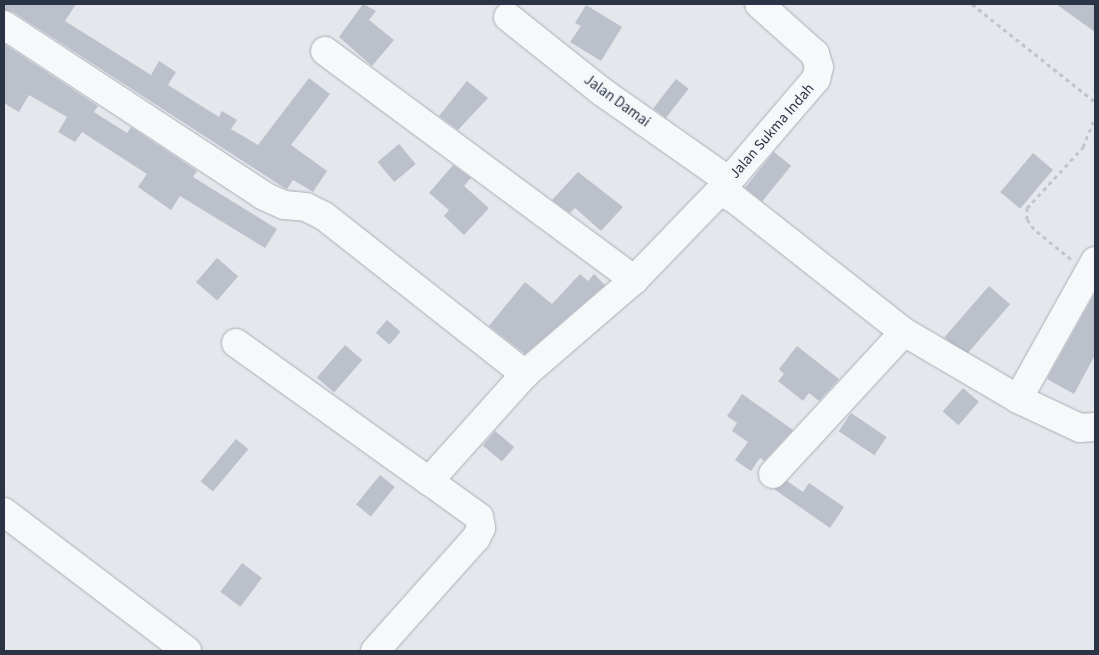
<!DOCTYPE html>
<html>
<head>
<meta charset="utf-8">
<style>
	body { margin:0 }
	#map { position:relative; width:1099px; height:655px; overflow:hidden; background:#e4e7ec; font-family:"Source Sans 3",sans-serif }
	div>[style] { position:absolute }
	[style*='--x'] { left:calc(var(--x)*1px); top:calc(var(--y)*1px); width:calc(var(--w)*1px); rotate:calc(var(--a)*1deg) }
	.building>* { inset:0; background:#bbc0ca; transform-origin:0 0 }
	.path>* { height:3px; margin-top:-1.5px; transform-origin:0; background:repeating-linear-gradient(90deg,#c2c5cb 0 4px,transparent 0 8px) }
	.roads { filter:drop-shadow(0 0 1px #a9aeb7) drop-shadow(0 0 1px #a9aeb7) }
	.minor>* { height:28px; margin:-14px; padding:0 14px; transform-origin:14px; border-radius:14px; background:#f7f8fa }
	span { translate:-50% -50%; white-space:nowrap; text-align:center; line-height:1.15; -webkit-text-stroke:5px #f4f6f9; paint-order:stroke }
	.street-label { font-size:15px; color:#2b3445 }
	.frame { position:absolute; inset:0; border:5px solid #2b3445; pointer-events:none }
</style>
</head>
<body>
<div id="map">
	<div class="building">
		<i style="clip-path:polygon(4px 4px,76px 4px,65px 21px,151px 75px,159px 61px,176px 72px,168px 85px,219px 117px,222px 111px,237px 120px,231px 129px,258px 145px,309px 78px,330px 94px,291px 145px,327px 171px,313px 192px,293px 180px,287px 189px,283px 187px,13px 12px,4px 10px)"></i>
		<i style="clip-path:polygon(363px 4px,376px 11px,369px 20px,394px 40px,372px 66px,339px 37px)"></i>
		<i style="clip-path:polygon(1056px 4px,1095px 4px,1095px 32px)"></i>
		<i style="clip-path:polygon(586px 5px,622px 27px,601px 61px,570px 42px,581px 26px,575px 23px)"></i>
		<i style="clip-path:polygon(4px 44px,98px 106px,94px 112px,127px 133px,131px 127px,197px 171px,193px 177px,277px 229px,265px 248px,180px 196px,171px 210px,138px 187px,147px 174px,82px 132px,75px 142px,58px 132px,67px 117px,29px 95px,19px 112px,4px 103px)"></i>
		<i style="left:676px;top:79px;width:16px;height:37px;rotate:38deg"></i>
		<i style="clip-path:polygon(467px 81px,488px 98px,458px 130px,439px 116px)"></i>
		<i style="left:399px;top:144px;width:26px;height:28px;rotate:50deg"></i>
		<i style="left:774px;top:152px;width:22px;height:46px;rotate:39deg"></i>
		<i style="left:1033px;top:153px;width:26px;height:51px;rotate:40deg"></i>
		<i style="clip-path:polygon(453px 165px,471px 178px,464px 186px,489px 208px,464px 235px,444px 216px,449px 210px,429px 193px)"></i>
		<i style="clip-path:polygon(578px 172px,623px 207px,601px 231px,575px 208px,570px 213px,552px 200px)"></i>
		<i style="left:217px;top:258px;width:28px;height:32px;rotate:41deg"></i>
		<i style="clip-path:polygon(580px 274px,588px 281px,594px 274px,605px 285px,525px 354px,489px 326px,525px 282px,552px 304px)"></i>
		<i style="left:989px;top:286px;width:28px;height:68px;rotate:41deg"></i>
		<i style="clip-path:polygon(1095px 293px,1095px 355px,1074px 394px,1047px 379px)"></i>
		<i style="left:387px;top:320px;width:18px;height:17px;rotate:41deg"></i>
		<i style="left:345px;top:345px;width:23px;height:43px;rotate:41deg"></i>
		<i style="clip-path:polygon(797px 346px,839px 379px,819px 401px,809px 393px,803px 401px,778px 381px,784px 374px,779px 369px)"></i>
		<i style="left:963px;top:388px;width:21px;height:31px;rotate:41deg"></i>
		<i style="clip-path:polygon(742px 394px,793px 430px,764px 461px,760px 458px,751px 471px,735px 460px,748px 442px,732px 431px,737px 423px,727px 416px)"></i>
		<i style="left:851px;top:413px;width:43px;height:22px;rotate:34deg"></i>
		<i style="left:495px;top:431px;width:25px;height:19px;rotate:40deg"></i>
		<i style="left:236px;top:439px;width:16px;height:55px;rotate:40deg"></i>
		<i style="left:380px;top:475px;width:19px;height:38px;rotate:39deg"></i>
		<i style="clip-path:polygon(787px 481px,803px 492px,809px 483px,844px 507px,830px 528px,774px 489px)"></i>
		<i style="left:242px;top:563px;width:25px;height:36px;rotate:37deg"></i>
	</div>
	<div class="path">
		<i style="--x:972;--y:4;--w:157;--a:38.5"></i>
		<i style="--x:1071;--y:259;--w:48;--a:-141"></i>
		<i style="--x:1034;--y:229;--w:12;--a:-125"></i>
		<i style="--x:1027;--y:219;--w:11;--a:-90"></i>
		<i style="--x:1027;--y:208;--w:83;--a:-47.4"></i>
		<i style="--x:1083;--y:147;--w:31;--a:-68"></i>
	</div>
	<div class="roads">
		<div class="minor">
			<i style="--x:508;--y:17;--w:119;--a:38.5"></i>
			<i style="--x:601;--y:91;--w:156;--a:35.1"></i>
			<i style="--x:4;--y:25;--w:311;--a:33.3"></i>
			<i style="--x:264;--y:196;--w:22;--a:24"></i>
			<i style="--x:284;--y:205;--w:22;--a:5"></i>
			<i style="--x:306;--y:207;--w:20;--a:27"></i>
			<i style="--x:324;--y:216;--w:256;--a:38.2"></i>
			<i style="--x:525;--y:374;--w:144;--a:-40.8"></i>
			<i style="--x:634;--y:280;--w:124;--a:-46"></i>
			<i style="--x:720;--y:191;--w:18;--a:29"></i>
			<i style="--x:736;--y:200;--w:214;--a:38.2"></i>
			<i style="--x:904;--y:332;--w:132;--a:30.4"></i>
			<i style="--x:1018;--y:399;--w:68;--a:25.1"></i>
			<i style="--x:1080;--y:428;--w:15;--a:-4"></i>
			<i style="--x:325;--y:51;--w:385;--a:36.5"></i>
			<i style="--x:720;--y:191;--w:148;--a:-49.4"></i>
			<i style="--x:816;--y:79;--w:12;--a:-76"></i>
			<i style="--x:819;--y:67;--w:14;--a:-107"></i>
			<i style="--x:815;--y:54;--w:75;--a:-138.2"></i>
			<i style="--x:236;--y:343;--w:237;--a:35.6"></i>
			<i style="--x:1018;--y:399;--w:158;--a:-60.8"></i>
			<i style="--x:773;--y:474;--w:193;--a:-47.3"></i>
			<i style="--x:4;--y:512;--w:230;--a:37.2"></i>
			<i style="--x:375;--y:651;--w:152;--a:-48.2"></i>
			<i style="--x:476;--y:538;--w:11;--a:-63"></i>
			<i style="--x:481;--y:528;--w:11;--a:-100"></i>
			<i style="--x:479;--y:517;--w:62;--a:-144.2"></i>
			<i style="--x:429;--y:481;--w:144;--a:-48.1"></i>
		</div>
	</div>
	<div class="street-label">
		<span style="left:617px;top:101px;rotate:36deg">Jalan Damai</span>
		<span style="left:772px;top:131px;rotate:-49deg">Jalan Sukma Indah</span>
	</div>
	<div class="frame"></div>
</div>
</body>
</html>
